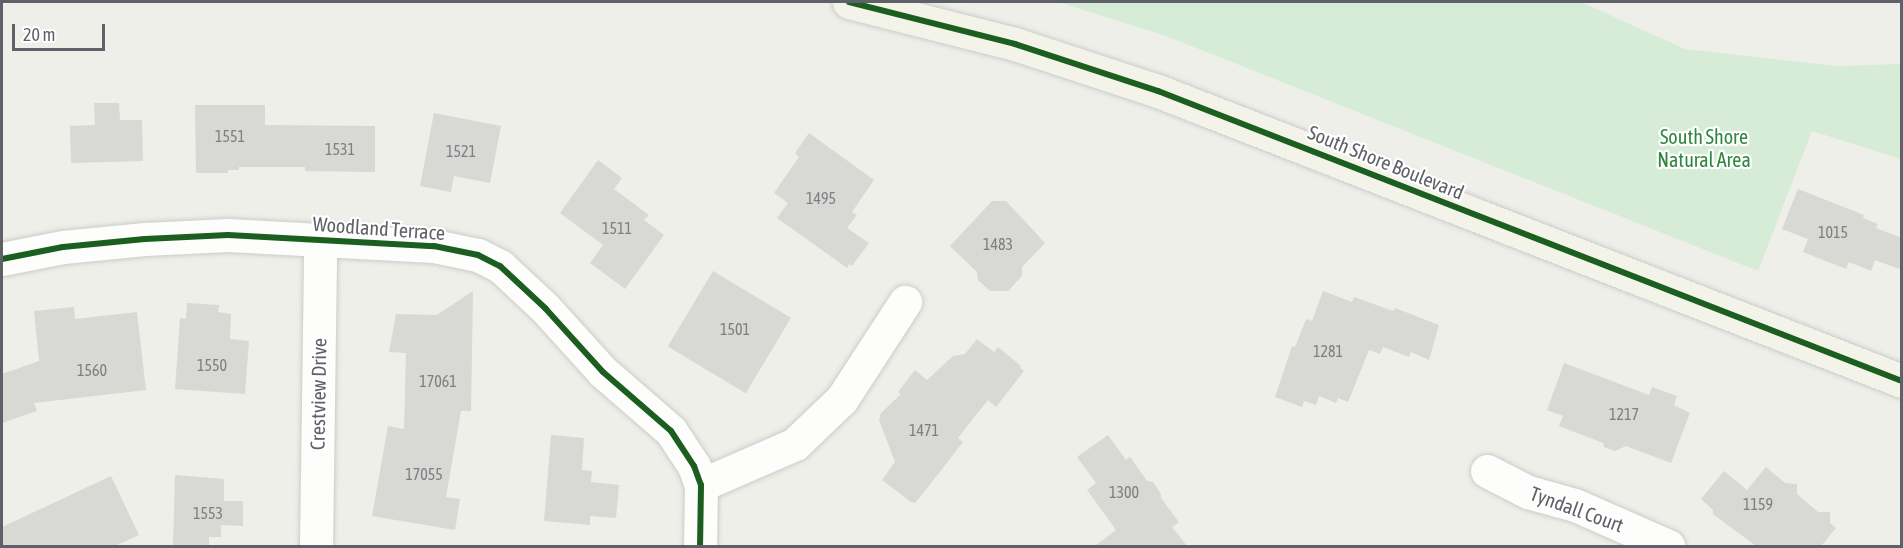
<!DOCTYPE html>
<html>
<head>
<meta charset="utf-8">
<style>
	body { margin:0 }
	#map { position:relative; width:1903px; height:548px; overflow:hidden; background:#efefe9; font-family:"Asap Condensed",sans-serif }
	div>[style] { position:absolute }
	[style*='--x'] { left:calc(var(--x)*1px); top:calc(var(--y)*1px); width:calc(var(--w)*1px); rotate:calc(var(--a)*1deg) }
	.green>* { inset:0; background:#d6ecd7 }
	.building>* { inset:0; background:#d8d8d4; transform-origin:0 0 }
	.roads { filter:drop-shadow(0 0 2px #cbccca) drop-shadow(0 0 2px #cbccca) }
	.minor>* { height:33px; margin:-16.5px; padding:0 16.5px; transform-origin:16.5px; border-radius:16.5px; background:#fdfdfc }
	.major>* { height:33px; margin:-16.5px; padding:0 16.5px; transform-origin:16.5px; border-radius:16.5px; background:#f4f3e9 }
	.cycleway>* { height:6px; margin:-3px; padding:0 3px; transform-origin:3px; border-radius:3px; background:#1b5e20 }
	span { translate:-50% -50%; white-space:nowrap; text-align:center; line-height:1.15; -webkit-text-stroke:4.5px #fff; paint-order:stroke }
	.number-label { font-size:16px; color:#7d7f84 }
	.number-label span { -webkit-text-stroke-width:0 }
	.park-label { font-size:20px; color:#2f863f }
	.street-label { font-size:20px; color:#5e6168 }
	.frame { position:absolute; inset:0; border:3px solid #5e6168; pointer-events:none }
	.scale { position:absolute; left:12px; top:24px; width:93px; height:27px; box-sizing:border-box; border:3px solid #5e6168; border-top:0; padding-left:8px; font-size:18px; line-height:21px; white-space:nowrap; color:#5e6168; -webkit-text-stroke:4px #fff; paint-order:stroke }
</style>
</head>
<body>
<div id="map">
	<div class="green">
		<i style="clip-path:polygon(1058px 2px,1581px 2px,1685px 49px,1837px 66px,1901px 64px,1901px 159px,1812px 131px,1758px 271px,1166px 36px)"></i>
	</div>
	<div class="building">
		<i style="clip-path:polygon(94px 103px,119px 103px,120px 120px,142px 120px,143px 161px,71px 163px,70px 126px,95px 125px)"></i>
		<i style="clip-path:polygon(195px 105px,265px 105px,265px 125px,375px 126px,375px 172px,305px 171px,305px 167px,239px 167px,239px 170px,228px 170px,228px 173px,196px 173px)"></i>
		<i style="clip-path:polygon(434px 113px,501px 126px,490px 183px,454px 176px,451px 192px,420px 186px)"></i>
		<i style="clip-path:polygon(809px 133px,874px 180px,852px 212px,857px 215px,847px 228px,869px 243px,852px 266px,849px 264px,847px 268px,777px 218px,788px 203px,774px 193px,799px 157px,795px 153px)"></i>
		<i style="clip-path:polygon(598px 160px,622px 178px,614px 189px,649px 215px,644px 220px,664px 235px,625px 289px,590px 263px,603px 245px,560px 213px)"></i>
		<i style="clip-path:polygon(1798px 189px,1864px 215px,1863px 218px,1878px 224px,1876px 228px,1902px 238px,1902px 270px,1875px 260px,1871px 271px,1849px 262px,1846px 269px,1803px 252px,1808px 239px,1782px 229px)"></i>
		<i style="clip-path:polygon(992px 201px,1006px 201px,1045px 243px,1022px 267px,1022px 276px,1008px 291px,990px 291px,978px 280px,977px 272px,950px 246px)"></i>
		<i style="left:713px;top:271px;width:91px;height:88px;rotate:31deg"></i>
		<i style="clip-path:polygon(473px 291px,471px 411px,461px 411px,446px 497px,460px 499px,455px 530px,372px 516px,388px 426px,404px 429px,406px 353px,389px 352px,396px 314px,437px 315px)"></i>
		<i style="clip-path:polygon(1323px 291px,1352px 302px,1354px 297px,1393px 311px,1395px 308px,1439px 325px,1429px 360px,1411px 352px,1409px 357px,1383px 347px,1380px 354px,1369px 350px,1348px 402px,1338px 398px,1336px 403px,1319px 396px,1316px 405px,1304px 401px,1302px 407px,1275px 397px,1292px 346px,1295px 347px,1306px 319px,1312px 321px)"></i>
		<i style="clip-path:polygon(187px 303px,219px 305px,218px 312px,231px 314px,230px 339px,249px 341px,245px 394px,175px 389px,180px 318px,186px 319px)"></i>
		<i style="clip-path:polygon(74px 307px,75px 319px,137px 312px,146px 390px,34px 403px,37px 411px,2px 423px,2px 374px,39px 361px,34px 311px)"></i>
		<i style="clip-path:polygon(977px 339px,994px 352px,998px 347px,1021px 366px,1020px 368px,1024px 371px,996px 407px,988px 400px,958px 438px,963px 442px,939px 473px,915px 503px,911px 502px,882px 480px,895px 462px,879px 420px,881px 413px,901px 394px,898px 392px,915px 370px,927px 380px,953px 356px,965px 354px)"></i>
		<i style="clip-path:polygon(1564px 363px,1649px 395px,1652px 387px,1677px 396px,1674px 405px,1690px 413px,1671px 463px,1626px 446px,1615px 451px,1604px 447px,1603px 443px,1559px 426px,1563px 416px,1547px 410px)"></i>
		<i style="clip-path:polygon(551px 435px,584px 438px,582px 470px,592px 471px,591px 482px,619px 485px,616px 518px,590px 516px,590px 525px,544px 521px)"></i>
		<i style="clip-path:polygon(1108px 435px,1126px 460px,1130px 457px,1147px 481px,1153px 482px,1161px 494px,1161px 498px,1179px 522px,1172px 527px,1187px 546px,1095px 546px,1116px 530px,1087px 490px,1096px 483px,1077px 457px)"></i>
		<i style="clip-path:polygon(1766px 467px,1785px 483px,1797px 484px,1797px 494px,1818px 512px,1830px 512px,1830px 523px,1836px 528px,1821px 546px,1756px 546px,1713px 514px,1713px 510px,1701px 499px,1724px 471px,1747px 490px)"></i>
		<i style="clip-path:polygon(175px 475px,224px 479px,224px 501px,243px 501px,243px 526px,221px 525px,221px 537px,209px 537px,209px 546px,173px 546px)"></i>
		<i style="clip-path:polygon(111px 476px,139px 535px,115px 546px,2px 546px,2px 527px)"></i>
	</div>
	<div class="roads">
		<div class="minor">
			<i style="--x:2;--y:259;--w:62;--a:-11.1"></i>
			<i style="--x:63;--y:247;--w:82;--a:-5.6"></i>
			<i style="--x:145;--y:239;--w:83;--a:-2.8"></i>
			<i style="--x:228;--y:235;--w:206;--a:3.1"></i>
			<i style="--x:434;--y:246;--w:45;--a:11.6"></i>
			<i style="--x:478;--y:255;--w:25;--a:27"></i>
			<i style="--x:500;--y:266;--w:62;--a:43"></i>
			<i style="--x:545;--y:308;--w:86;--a:47.8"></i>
			<i style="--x:603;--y:372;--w:90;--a:40.9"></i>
			<i style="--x:671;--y:431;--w:42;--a:56.7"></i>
			<i style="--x:694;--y:466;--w:20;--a:70"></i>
			<i style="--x:701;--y:485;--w:61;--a:90.9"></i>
			<i style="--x:1487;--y:471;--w:46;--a:27.1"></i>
			<i style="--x:1528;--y:492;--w:49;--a:15.5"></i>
			<i style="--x:1575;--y:505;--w:102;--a:23.8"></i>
			<i style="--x:701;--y:485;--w:103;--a:-23.6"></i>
			<i style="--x:795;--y:444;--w:65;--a:-43.8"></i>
			<i style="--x:842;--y:399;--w:116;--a:-57"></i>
			<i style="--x:316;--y:546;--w:305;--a:-89.2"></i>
		</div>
		<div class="major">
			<i style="--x:849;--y:2;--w:171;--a:14.2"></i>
			<i style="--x:1015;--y:44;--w:151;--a:18.2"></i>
			<i style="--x:1158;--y:91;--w:799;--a:21.3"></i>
		</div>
	</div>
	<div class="cycleway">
		<i style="--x:849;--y:2;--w:171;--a:14.2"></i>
		<i style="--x:1015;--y:44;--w:151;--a:18.2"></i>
		<i style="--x:1158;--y:91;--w:799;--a:21.3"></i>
		<i style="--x:2;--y:259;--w:62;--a:-11.1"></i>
		<i style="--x:63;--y:247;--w:82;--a:-5.6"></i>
		<i style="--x:145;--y:239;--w:83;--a:-2.8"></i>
		<i style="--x:228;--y:235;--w:206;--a:3.1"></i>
		<i style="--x:434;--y:246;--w:45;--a:11.6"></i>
		<i style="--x:478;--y:255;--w:25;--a:27"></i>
		<i style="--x:500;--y:266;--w:62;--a:43"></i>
		<i style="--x:545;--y:308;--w:86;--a:47.8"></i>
		<i style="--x:603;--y:372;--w:90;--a:40.9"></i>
		<i style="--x:671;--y:431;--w:42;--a:56.7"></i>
		<i style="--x:694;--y:466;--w:20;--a:70"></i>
		<i style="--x:701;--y:485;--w:61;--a:90.9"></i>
	</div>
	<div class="number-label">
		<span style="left:230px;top:136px">1551</span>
		<span style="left:340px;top:149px">1531</span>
		<span style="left:461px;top:151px">1521</span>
		<span style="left:821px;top:198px">1495</span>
		<span style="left:617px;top:228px">1511</span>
		<span style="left:1833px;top:232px">1015</span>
		<span style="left:998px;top:244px">1483</span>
		<span style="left:735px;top:329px">1501</span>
		<span style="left:1328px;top:351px">1281</span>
		<span style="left:212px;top:365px">1550</span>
		<span style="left:92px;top:370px">1560</span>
		<span style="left:438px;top:381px">17061</span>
		<span style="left:1624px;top:414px">1217</span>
		<span style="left:924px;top:430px">1471</span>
		<span style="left:424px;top:474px">17055</span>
		<span style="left:1124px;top:492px">1300</span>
		<span style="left:1758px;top:504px">1159</span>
		<span style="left:208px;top:513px">1553</span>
	</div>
	<div class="park-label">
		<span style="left:1704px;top:148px">South Shore<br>Natural Area</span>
	</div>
	<div class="street-label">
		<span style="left:1386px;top:162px;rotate:22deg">South Shore Boulevard</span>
		<span style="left:379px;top:228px;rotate:4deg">Woodland Terrace</span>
		<span style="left:318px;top:394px;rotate:-89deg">Crestview Drive</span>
		<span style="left:1577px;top:509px;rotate:20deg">Tyndall Court</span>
	</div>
	<div class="frame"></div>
	<div class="scale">20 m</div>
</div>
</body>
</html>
